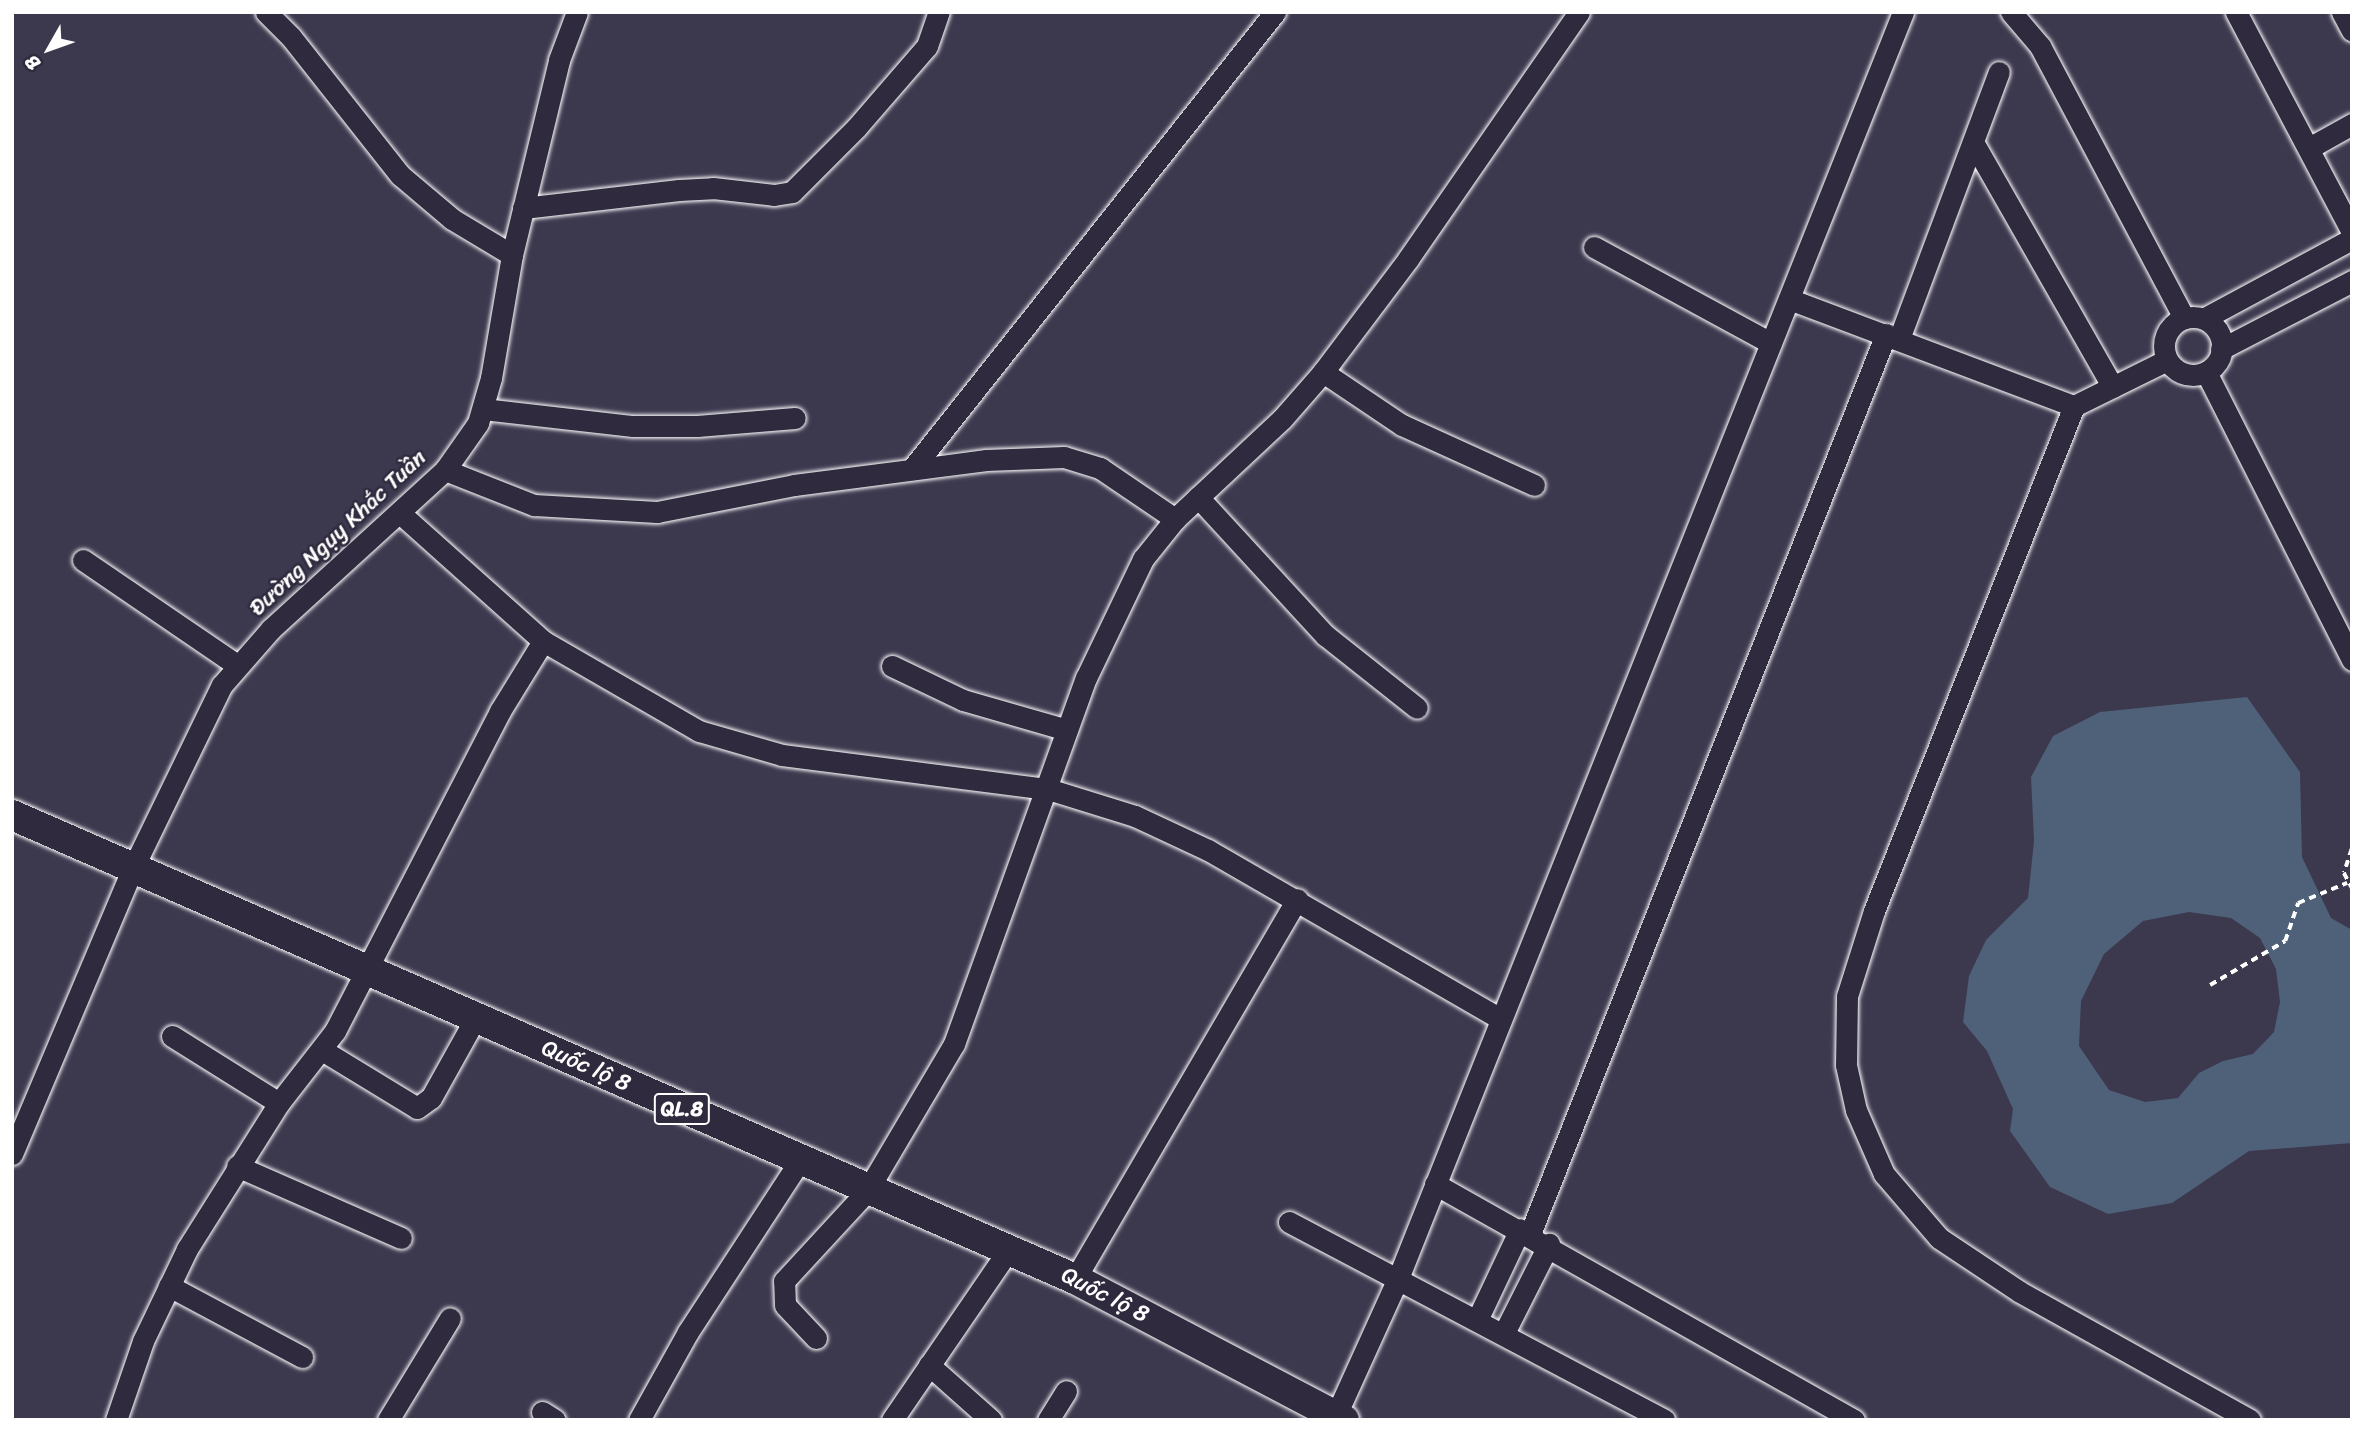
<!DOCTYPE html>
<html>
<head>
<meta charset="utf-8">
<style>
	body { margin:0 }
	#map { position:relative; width:2364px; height:1432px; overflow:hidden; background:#3c384e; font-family:Sriracha,sans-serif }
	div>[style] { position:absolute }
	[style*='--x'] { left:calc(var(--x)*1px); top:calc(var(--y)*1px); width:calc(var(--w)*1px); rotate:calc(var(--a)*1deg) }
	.water>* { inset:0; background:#4e6179 }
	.path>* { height:3.5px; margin-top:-1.75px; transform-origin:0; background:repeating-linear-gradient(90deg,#fff 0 7px,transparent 0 12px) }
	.roads { filter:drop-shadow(0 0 2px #fff) drop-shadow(0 0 2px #fff) }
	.minor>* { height:21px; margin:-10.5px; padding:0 10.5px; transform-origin:10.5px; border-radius:10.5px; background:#2f2a3d }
	.minor>.ring { margin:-10.5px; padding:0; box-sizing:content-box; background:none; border:21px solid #2f2a3d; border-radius:50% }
	.highway>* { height:30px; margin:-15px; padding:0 15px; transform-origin:15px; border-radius:15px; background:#2f2a3d }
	span { translate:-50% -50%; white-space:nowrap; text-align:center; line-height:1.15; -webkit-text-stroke:5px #2f2a3d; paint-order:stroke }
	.shield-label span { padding:2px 5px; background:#2f2a3d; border:2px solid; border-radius:5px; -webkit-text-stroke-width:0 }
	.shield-label { font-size:21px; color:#fff; font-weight:700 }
	.street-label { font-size:23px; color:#fff }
	.frame { position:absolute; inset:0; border:14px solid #fff; pointer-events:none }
	.north { position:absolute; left:14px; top:14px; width:70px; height:70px; -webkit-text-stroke:5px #2f2a3d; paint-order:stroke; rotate:230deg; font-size:19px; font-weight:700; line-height:28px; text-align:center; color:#fff }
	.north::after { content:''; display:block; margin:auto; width:24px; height:32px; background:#fff; clip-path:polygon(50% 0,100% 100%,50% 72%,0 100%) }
</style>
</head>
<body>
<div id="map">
	<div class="water">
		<i style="clip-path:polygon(evenodd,2247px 697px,2300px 772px,2302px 857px,2331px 918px,2352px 930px,2352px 1143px,2249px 1151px,2172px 1203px,2108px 1214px,2050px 1187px,2010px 1131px,2013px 1109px,1987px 1051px,1963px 1022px,1969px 976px,1986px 940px,2028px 898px,2034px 841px,2031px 777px,2053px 736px,2100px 712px,2247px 697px,2189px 912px,2231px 918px,2260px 938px,2276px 969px,2280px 1002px,2274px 1032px,2253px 1054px,2223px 1061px,2199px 1073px,2178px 1098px,2145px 1102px,2109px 1090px,2079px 1046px,2081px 1001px,2104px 954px,2143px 921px,2189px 912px)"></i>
	</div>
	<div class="path">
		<i style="--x:2352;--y:849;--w:25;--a:108"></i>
		<i style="--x:2344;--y:873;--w:17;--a:62"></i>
		<i style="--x:2210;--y:985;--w:87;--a:-30.4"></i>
		<i style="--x:2285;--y:941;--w:40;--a:-71.1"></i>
		<i style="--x:2298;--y:903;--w:53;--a:-22.2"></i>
	</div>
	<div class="roads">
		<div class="minor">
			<i style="--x:266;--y:12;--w:35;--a:45"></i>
			<i style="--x:291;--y:37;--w:176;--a:51.7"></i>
			<i style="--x:400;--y:175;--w:68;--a:40.2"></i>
			<i style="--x:452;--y:219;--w:70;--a:31"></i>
			<i style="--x:2011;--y:12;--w:45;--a:49.5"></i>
			<i style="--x:2040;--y:46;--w:308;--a:62.1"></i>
			<i style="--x:2236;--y:12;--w:249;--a:62.2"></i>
			<i style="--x:2342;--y:12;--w:21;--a:62"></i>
			<i style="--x:1973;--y:142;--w:282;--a:60.3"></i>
			<i style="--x:2309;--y:148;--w:49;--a:-29.2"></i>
			<i style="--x:523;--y:208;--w:157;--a:-6.6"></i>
			<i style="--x:679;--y:190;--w:34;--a:-3"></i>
			<i style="--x:713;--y:188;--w:61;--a:6.5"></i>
			<i style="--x:774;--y:195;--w:18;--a:-9"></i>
			<i style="--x:792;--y:192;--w:91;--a:-45"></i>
			<i style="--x:856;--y:128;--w:108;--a:-49.1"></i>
			<i style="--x:927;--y:46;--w:36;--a:-71"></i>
			<i style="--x:1594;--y:247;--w:201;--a:28.5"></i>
			<i style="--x:1789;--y:299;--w:304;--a:20.6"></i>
			<i class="ring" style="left:2164px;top:317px;width:37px;height:37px"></i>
			<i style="--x:2205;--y:318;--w:167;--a:-28.3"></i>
			<i style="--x:1899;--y:339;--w:285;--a:-69.5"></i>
			<i style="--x:2221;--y:349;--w:148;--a:-27.4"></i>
			<i style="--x:2167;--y:360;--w:104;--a:153.7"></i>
			<i style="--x:2074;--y:406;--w:543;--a:111.61"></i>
			<i style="--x:1874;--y:911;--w:89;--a:107.6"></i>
			<i style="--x:1847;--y:996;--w:69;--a:90.8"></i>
			<i style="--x:1846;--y:1065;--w:46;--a:77.5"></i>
			<i style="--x:1856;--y:1110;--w:70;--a:66.4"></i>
			<i style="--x:1884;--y:1174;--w:84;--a:49.3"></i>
			<i style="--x:1939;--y:1238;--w:97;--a:33.7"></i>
			<i style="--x:2020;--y:1292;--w:263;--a:29.1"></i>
			<i style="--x:1323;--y:372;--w:95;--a:33.9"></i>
			<i style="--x:1402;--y:425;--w:145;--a:24.4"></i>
			<i style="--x:2206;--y:372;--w:323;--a:63.1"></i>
			<i style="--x:483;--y:409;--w:151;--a:6.5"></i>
			<i style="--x:633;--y:426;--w:64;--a:0"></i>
			<i style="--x:697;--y:426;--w:98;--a:-4.7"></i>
			<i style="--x:912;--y:469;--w:584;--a:-51.54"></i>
			<i style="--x:445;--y:470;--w:96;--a:21.5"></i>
			<i style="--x:534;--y:505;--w:123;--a:3.3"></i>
			<i style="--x:657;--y:512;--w:140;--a:-11.1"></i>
			<i style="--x:794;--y:485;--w:194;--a:-7.4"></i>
			<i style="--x:986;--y:460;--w:78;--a:-2.2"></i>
			<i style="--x:1064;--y:457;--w:38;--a:17"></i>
			<i style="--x:1100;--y:468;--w:91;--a:34.2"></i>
			<i style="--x:1198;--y:497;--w:188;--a:47.4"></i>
			<i style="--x:1325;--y:635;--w:117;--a:38.4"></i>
			<i style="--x:401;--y:514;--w:191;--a:41.8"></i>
			<i style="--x:543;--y:641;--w:180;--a:30"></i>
			<i style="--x:699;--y:731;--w:86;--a:16.1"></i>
			<i style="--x:782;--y:755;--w:268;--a:7.3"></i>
			<i style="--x:1048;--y:789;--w:91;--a:17.2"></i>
			<i style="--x:1135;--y:816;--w:81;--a:25"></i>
			<i style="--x:1208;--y:850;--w:338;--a:30"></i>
			<i style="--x:83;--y:560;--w:186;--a:34.3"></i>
			<i style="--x:892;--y:666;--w:79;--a:25.6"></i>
			<i style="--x:963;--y:700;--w:108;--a:16.1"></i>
			<i style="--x:172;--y:1036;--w:126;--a:32.1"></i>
			<i style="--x:322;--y:1050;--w:111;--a:31.4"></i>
			<i style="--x:417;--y:1108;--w:17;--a:-36"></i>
			<i style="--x:431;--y:1098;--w:93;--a:-60.9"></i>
			<i style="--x:12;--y:1154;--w:311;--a:-67.1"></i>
			<i style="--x:133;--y:868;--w:203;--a:-64.1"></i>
			<i style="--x:222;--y:685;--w:74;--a:-48.8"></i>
			<i style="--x:271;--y:629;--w:236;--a:-42.4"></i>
			<i style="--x:445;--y:470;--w:57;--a:-54.9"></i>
			<i style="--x:478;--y:423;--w:47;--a:-73.9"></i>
			<i style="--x:491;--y:378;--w:125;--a:-80.3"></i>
			<i style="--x:512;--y:255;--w:201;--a:-76.4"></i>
			<i style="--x:559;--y:60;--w:51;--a:-69.4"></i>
			<i style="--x:237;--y:1166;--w:179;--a:23.7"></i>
			<i style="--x:1435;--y:1184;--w:481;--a:29.4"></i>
			<i style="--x:1289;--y:1222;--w:424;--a:27.8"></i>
			<i style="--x:1530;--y:1234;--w:968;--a:-68.42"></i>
			<i style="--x:1075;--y:1279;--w:440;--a:-59.7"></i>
			<i style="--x:169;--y:1286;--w:151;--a:28.1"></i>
			<i style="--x:1478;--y:1318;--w:98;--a:-64.7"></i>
			<i style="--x:1504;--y:1333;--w:100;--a:-63.2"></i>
			<i style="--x:816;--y:1338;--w:45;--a:-133.2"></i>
			<i style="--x:785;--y:1305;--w:24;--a:-92"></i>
			<i style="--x:784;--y:1281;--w:122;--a:-47.3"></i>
			<i style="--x:867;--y:1191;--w:171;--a:-59.4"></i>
			<i style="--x:954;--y:1044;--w:389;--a:-70.2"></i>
			<i style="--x:1086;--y:678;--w:132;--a:-64.4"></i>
			<i style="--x:1143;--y:559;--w:51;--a:-51.3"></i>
			<i style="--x:1175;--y:519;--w:146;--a:-43.1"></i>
			<i style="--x:1282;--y:419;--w:62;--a:-48.9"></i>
			<i style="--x:1323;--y:372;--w:141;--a:-53"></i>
			<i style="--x:1408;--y:259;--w:300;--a:-55.3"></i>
			<i style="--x:929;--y:1365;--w:83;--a:41.6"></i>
			<i style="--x:542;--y:1412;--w:15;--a:32"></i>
			<i style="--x:1336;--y:1415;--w:153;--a:-65.6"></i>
			<i style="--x:1399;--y:1276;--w:1361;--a:-68.26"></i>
			<i style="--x:116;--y:1420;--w:83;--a:-71.1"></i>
			<i style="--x:143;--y:1341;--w:102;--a:-64.4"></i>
			<i style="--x:187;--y:1249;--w:173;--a:-57.8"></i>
			<i style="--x:279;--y:1103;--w:91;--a:-52.1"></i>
			<i style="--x:335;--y:1031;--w:360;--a:-62.7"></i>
			<i style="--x:500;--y:711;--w:82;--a:-58.4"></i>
			<i style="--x:388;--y:1420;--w:119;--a:-58.7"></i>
			<i style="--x:639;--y:1420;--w:101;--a:-60.9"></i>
			<i style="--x:688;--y:1332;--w:203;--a:-56.9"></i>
			<i style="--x:892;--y:1420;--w:207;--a:-55.6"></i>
			<i style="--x:1048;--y:1420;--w:34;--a:-58"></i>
		</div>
		<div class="highway">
			<i style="--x:12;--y:815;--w:1160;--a:23.58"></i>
			<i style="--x:1075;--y:1279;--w:304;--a:27.7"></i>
		</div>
	</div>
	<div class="shield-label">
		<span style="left:682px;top:1109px">QL.8</span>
	</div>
	<div class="street-label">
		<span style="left:338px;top:533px;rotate:-43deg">Đường Ngụy Khắc Tuần</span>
		<span style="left:586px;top:1066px;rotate:24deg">Quốc lộ 8</span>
		<span style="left:1105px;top:1295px;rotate:27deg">Quốc lộ 8</span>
	</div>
	<div class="frame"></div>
	<div class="north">B</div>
</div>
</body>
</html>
